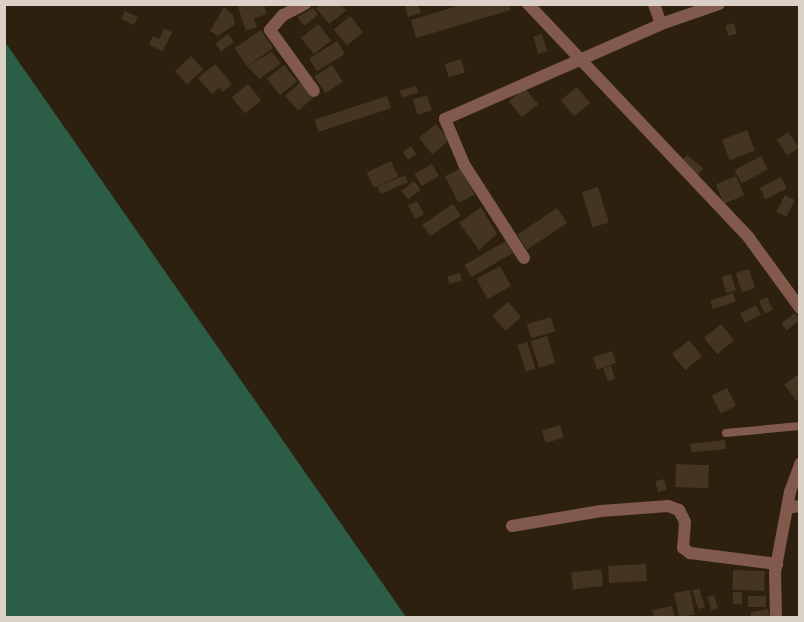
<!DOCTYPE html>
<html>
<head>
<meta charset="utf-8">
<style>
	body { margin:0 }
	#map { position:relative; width:804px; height:622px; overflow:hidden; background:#2e200e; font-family:Commissioner,sans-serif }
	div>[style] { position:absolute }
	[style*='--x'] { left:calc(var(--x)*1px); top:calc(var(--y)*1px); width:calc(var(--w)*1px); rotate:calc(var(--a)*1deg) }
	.forest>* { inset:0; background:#2c5e47 }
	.building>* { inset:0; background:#443422; transform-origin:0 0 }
	.service>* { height:8px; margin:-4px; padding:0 4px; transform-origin:4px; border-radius:4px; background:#81594d }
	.minor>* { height:12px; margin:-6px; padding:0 6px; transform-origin:6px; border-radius:6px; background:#81594d }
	span { translate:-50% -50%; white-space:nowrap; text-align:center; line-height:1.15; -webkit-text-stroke:4.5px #110b05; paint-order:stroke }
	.frame { position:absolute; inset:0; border:6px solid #dbd1c6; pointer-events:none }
</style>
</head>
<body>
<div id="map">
	<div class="forest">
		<i style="clip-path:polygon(4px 42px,5px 42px,406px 617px,5px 617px)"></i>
	</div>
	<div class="building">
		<i style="clip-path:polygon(247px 4px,264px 4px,267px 14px,254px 18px,257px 27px,246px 31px,238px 7px)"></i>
		<i style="clip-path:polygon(321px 4px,341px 4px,346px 11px,329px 24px,316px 8px)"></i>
		<i style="clip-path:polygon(404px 4px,418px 4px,421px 13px,408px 17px)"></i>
		<i style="clip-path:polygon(464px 4px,509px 4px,511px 10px,416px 38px,411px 20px)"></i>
		<i style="clip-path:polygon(224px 7px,233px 15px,235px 24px,218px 36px,210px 31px)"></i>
		<i style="clip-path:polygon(313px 8px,318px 15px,304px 26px,297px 17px)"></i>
		<i style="left:125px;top:11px;width:14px;height:9px;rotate:25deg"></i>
		<i style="left:350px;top:16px;width:21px;height:21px;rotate:51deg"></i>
		<i style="left:734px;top:23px;width:11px;height:9px;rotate:75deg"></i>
		<i style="left:318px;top:24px;width:21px;height:22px;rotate:51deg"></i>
		<i style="clip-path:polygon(164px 29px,172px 32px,163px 51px,149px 45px,153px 36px,159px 39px)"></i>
		<i style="left:261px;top:30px;width:22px;height:32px;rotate:56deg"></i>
		<i style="left:228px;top:34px;width:10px;height:16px;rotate:53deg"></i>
		<i style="left:542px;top:34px;width:18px;height:9px;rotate:74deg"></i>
		<i style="left:337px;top:41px;width:15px;height:33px;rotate:58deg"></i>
		<i style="clip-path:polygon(272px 52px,281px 64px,259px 79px,247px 66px)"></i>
		<i style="left:191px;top:56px;width:18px;height:22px;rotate:47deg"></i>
		<i style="left:461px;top:59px;width:14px;height:17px;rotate:73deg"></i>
		<i style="clip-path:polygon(215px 64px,232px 84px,223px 92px,219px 88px,212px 94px,198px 78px)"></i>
		<i style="left:284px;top:65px;width:21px;height:22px;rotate:51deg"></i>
		<i style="left:332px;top:65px;width:20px;height:21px;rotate:57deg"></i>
		<i style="left:301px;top:82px;width:20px;height:21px;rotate:49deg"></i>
		<i style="left:248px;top:84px;width:21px;height:21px;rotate:51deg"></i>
		<i style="left:416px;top:86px;width:7px;height:17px;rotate:74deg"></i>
		<i style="left:577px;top:87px;width:21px;height:21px;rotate:51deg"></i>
		<i style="left:525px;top:88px;width:21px;height:21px;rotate:51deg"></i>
		<i style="left:427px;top:95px;width:16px;height:15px;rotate:72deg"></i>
		<i style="left:387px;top:96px;width:13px;height:76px;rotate:72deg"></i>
		<i style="left:436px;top:124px;width:21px;height:22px;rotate:51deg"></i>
		<i style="left:747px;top:130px;width:22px;height:27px;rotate:69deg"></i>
		<i style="left:788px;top:132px;width:19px;height:14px;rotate:55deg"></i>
		<i style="clip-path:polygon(411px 146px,416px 154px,408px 160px,403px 152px)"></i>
		<i style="left:687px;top:155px;width:21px;height:10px;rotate:39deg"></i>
		<i style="left:761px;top:156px;width:15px;height:30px;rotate:62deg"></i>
		<i style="left:391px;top:161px;width:17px;height:27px;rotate:65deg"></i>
		<i style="left:432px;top:164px;width:14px;height:20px;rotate:60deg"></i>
		<i style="left:461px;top:168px;width:30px;height:18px;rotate:63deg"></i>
		<i style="left:405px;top:175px;width:8px;height:30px;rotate:67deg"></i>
		<i style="left:736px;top:176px;width:21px;height:22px;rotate:67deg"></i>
		<i style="left:781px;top:177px;width:13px;height:24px;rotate:63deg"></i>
		<i style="left:414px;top:181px;width:11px;height:16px;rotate:52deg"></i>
		<i style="left:598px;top:187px;width:37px;height:17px;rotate:73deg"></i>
		<i style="left:785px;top:195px;width:11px;height:19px;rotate:27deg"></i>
		<i style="left:417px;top:201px;width:15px;height:10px;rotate:62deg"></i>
		<i style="left:453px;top:204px;width:14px;height:37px;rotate:56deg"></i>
		<i style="clip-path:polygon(481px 207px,497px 234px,479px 250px,459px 223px)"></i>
		<i style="left:557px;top:208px;width:18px;height:48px;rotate:56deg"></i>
		<i style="left:506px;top:241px;width:14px;height:48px;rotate:60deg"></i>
		<i style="left:500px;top:266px;width:23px;height:27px;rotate:61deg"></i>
		<i style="left:749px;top:269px;width:20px;height:14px;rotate:72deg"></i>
		<i style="left:460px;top:273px;width:8px;height:13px;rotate:76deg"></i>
		<i style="left:731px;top:274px;width:17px;height:10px;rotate:73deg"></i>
		<i style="left:733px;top:293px;width:9px;height:24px;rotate:72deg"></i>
		<i style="left:767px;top:297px;width:14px;height:9px;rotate:65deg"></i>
		<i style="left:508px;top:302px;width:20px;height:21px;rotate:49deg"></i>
		<i style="left:756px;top:305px;width:11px;height:18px;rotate:63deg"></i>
		<i style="left:795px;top:313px;width:9px;height:17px;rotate:54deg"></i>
		<i style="left:551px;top:317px;width:15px;height:25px;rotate:74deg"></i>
		<i style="left:721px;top:324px;width:21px;height:22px;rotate:51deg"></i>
		<i style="left:547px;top:336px;width:28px;height:17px;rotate:73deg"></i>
		<i style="left:689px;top:340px;width:21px;height:22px;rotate:51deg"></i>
		<i style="left:527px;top:342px;width:28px;height:10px;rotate:72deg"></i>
		<i style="left:612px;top:351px;width:13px;height:20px;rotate:72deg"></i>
		<i style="clip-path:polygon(611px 366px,615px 379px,608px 381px,603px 368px)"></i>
		<i style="clip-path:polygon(800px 373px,800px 399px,797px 401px,784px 385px)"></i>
		<i style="left:727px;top:388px;width:20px;height:17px;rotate:63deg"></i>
		<i style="left:560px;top:425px;width:13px;height:19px;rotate:72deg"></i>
		<i style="left:725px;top:440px;width:9px;height:35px;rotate:84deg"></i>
		<i style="left:676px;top:464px;width:33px;height:23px;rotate:2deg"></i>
		<i style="left:664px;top:479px;width:11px;height:9px;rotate:75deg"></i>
		<i style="left:646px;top:564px;width:17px;height:38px;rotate:87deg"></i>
		<i style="left:601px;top:569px;width:17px;height:30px;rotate:83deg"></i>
		<i style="left:733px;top:570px;width:32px;height:20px;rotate:2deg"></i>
		<i style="left:699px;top:588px;width:20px;height:7px;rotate:72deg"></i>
		<i style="left:690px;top:590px;width:25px;height:16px;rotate:79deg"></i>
		<i style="left:733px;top:592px;width:9px;height:12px"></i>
		<i style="left:714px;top:595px;width:14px;height:7px;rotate:73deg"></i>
		<i style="left:766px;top:596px;width:11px;height:18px;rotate:90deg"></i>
		<i style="clip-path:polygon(672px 606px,675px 618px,654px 618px,652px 610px)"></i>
		<i style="clip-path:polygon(768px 609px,770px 618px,751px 618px,751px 612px)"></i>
	</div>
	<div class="service">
		<i style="--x:726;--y:433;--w:74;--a:-5.4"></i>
	</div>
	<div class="minor">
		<i style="--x:305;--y:4;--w:25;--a:153"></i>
		<i style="--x:283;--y:15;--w:20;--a:131"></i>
		<i style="--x:270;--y:30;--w:75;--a:54.2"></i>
		<i style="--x:528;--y:4;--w:322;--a:46.6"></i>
		<i style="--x:749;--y:238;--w:87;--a:53.9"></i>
		<i style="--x:654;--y:4;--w:21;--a:71"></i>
		<i style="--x:524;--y:258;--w:112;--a:-122.6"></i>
		<i style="--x:464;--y:164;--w:49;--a:-112.9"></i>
		<i style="--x:445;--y:119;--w:236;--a:-23.7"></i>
		<i style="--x:661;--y:24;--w:61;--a:-19"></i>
		<i style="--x:787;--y:508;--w:13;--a:-9"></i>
		<i style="--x:512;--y:526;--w:90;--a:-9.6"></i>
		<i style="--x:601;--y:511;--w:67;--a:-4.3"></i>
		<i style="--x:668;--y:506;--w:12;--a:20"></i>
		<i style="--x:679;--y:510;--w:13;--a:63"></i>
		<i style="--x:685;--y:522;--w:26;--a:94"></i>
		<i style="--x:683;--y:548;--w:9;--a:36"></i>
		<i style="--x:690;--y:553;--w:88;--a:7.2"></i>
		<i style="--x:776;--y:618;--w:46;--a:-91.2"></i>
		<i style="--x:775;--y:572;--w:81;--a:-79.4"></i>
		<i style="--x:790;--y:492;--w:30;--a:-70"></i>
	</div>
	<div class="frame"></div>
</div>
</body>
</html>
